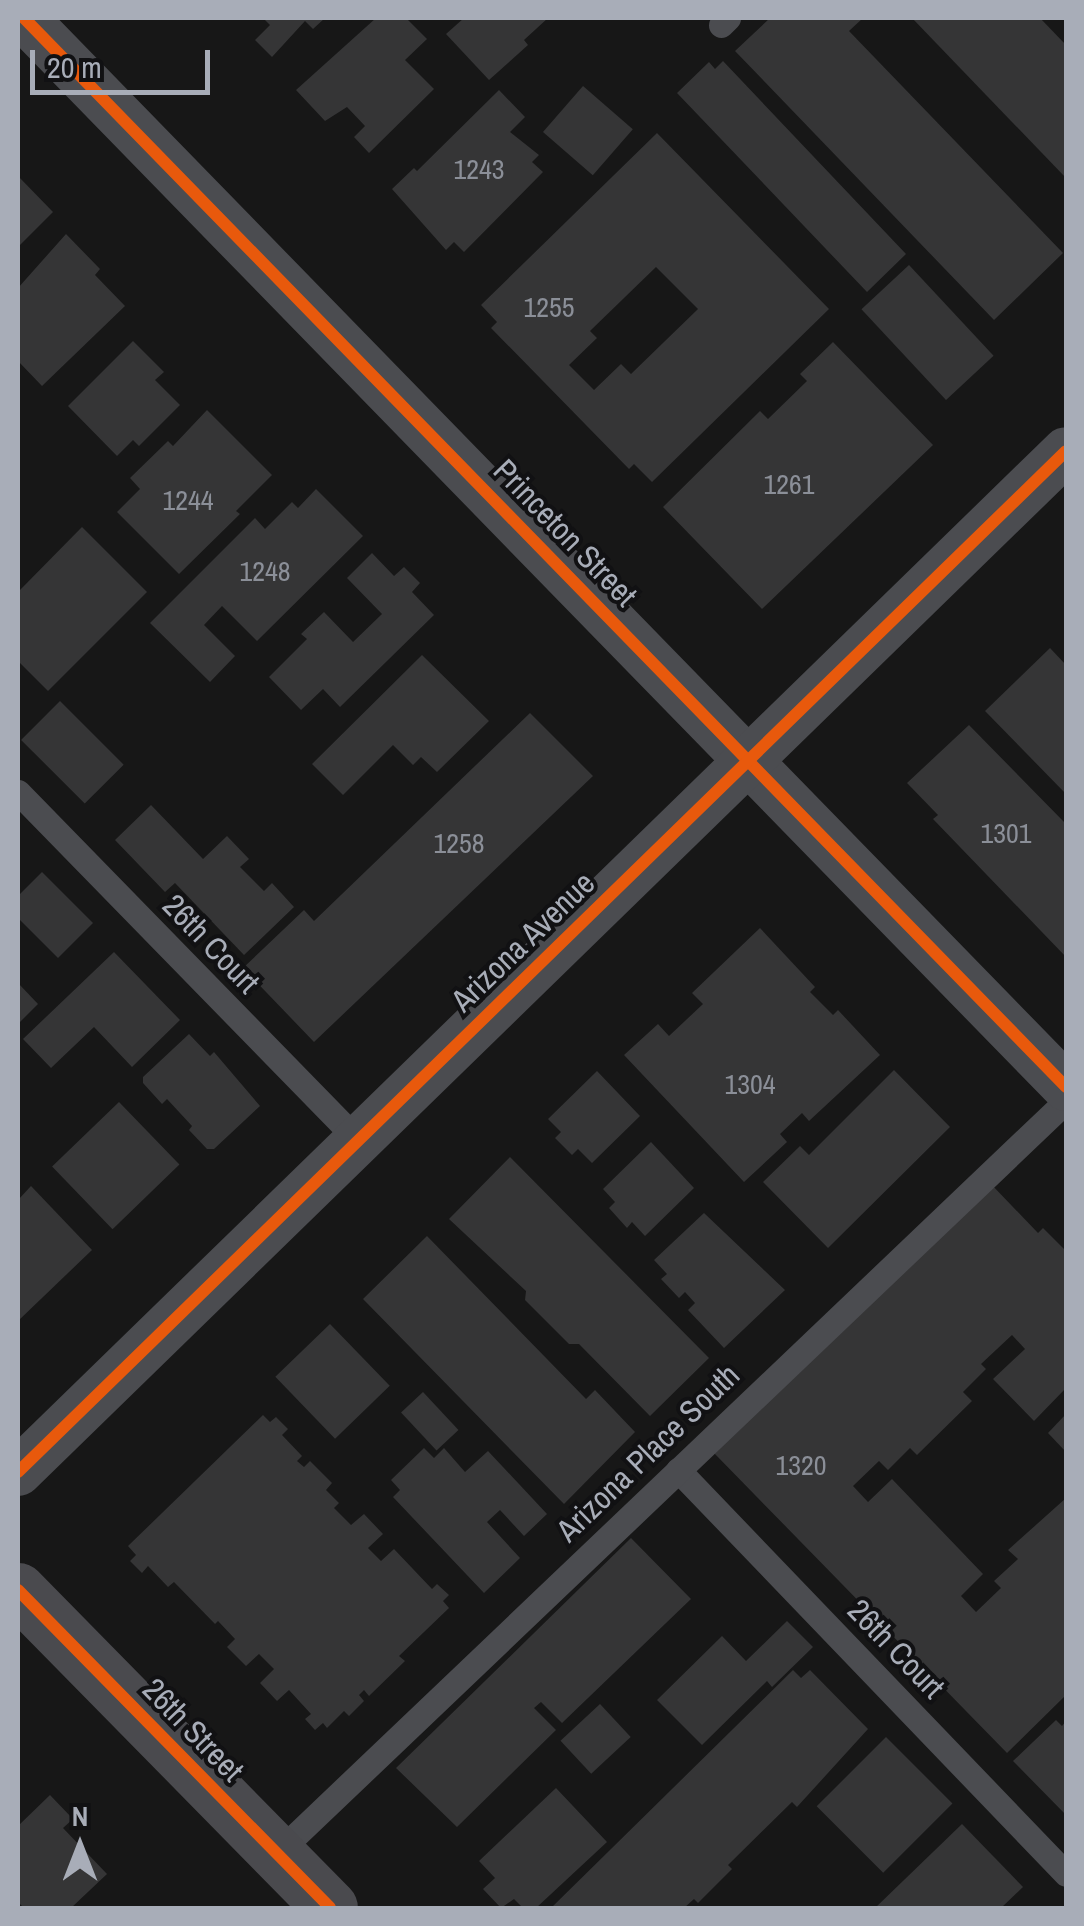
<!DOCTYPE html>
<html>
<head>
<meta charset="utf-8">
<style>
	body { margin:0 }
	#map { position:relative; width:1084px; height:1926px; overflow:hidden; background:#171717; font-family:"Archivo Narrow",sans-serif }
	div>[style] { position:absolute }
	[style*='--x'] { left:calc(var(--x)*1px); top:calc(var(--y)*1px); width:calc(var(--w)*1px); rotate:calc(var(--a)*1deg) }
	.building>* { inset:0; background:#353536; transform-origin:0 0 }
	.service>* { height:25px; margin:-12.5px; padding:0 12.5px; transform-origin:12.5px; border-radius:12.5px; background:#4b4c50 }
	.minor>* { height:48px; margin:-24px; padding:0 24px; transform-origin:24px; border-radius:24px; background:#4b4c50 }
	.secondary>* { height:55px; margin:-27.5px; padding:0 27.5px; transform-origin:27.5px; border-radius:27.5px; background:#4a4a4e }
	.cycleway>* { height:12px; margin:-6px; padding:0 6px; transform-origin:6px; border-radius:6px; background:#e8590c }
	span { translate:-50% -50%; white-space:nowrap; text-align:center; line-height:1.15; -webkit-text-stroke:8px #111113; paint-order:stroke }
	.number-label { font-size:28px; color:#8b8f98 }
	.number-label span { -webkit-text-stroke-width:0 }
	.street-label { font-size:32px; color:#a8adb8 }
	.frame { position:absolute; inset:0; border:20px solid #a8adb8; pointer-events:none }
	.north { position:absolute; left:30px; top:1796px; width:100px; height:100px; -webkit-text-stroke:8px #111113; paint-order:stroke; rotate:0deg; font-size:28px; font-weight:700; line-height:40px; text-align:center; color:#a8adb8 }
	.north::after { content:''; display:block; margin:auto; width:35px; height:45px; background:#a8adb8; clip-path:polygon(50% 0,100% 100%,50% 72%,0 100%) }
	.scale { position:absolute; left:30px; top:50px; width:180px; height:45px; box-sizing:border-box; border:5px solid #a8adb8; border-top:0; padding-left:12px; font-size:30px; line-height:35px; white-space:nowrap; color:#a8adb8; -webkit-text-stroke:8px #111113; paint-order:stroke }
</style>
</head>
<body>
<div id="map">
	<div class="building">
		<i style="clip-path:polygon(263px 18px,325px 18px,313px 29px,305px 21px,272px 57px,255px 40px,270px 25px)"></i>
		<i style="clip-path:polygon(376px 18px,406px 18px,427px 39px,405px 60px,434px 89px,369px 153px,354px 137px,365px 126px,347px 107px,325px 121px,296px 90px)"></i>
		<i style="clip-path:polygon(464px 18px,548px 18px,524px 40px,528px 45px,489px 80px,446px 34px)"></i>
		<i style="clip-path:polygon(770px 18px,863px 18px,849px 31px,1063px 253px,994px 320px,735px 51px)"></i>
		<i style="clip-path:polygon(912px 18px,1040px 18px,1066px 45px,1066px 178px)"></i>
		<i style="clip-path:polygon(723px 61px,906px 254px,867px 292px,677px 93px,709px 62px,715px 69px)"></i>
		<i style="left:583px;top:86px;width:66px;height:61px;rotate:41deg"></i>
		<i style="clip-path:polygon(499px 90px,525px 117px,510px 132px,539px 155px,532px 162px,543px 172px,464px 252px,454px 242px,446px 250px,392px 189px,414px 168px,417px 171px)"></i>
		<i style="clip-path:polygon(evenodd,657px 133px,829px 309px,652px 482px,634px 464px,629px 469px,491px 328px,497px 322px,481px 305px,657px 133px,656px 267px,698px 309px,631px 374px,621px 364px,594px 390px,569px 365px,597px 338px,590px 331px,656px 267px)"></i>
		<i style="clip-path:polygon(18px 176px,53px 212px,18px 247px)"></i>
		<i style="clip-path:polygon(66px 234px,100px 269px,95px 275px,125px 306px,42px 386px,18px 361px,18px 288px)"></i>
		<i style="left:909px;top:265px;width:124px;height:65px;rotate:47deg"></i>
		<i style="clip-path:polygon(133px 341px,164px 372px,155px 380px,180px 405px,139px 446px,133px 440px,117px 456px,68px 406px)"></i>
		<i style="clip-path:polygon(833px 342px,933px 445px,762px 609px,663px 507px,760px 411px,768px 419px,807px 381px,800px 374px)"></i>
		<i style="clip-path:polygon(207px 410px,272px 475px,236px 511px,240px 514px,179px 574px,117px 512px,140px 489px,130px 478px,168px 441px,173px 446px)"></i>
		<i style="clip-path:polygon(316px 489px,363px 536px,257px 641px,222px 606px,204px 625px,235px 656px,210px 682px,150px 623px,255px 518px,265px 529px,292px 502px,298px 508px)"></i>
		<i style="clip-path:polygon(82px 527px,147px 592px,48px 691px,18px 661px,18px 592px)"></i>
		<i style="clip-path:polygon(372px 553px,394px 576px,404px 567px,420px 583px,412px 592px,434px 615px,340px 707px,323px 689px,301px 710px,269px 677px,307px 639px,301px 634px,324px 612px,353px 642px,382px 614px,347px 578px)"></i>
		<i style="clip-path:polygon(1050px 648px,1066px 665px,1066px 794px,985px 711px)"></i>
		<i style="clip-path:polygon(422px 655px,489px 721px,437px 772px,421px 757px,413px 765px,393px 745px,343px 795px,312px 764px)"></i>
		<i style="left:60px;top:701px;width:90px;height:55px;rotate:45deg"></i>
		<i style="clip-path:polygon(530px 713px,593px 776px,314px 1042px,243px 968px,304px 910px,314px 921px)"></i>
		<i style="clip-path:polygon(969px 725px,1066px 824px,1066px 957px,933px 819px,938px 815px,907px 783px)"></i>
		<i style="clip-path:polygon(151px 805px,203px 859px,227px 836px,249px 859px,240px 867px,264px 891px,272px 883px,294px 907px,244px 955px,175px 883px,165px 892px,115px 840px)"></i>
		<i style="clip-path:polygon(42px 872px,93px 923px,58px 958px,18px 918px,18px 896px)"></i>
		<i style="clip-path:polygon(760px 928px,815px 987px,810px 992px,833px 1015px,838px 1010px,880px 1055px,809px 1121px,802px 1113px,780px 1134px,787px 1142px,744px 1182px,624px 1055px,658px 1024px,669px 1036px,703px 1004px,692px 993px)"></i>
		<i style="clip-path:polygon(114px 952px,180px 1020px,132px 1067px,94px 1027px,51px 1068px,23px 1039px)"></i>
		<i style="clip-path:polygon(18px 983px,38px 1004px,18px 1024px)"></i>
		<i style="clip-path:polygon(189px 1034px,210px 1056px,214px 1052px,260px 1106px,214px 1149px,207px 1149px,189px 1130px,192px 1126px,167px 1099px,162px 1104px,143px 1083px,143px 1077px)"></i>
		<i style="clip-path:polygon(894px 1070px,950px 1127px,828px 1248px,763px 1182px,800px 1146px,809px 1155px)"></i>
		<i style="clip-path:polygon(597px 1071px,640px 1116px,592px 1163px,578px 1149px,572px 1155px,555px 1138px,561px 1132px,548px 1119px)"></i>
		<i style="left:119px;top:1102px;width:87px;height:93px;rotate:46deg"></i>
		<i style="clip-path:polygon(651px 1142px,694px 1188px,645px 1236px,632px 1222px,627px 1228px,609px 1208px,615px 1202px,603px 1189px)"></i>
		<i style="clip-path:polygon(510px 1157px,709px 1358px,650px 1416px,579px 1344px,569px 1344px,525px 1300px,526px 1291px,449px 1219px)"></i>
		<i style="clip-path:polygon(990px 1183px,1038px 1233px,1043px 1228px,1066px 1251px,1066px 1388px,1034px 1421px,993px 1379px,1025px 1349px,1012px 1335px,981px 1364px,986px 1369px,963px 1392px,972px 1401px,917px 1455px,910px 1448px,888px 1470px,879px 1461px,853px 1486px,868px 1502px,892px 1479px,983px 1574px,961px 1596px,976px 1612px,1001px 1588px,994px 1581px,1018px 1559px,1008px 1550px,1066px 1498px,1066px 1695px,1007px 1753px,714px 1453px)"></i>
		<i style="clip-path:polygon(31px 1186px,92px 1250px,18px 1321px,18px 1200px)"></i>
		<i style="clip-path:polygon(704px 1213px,785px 1290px,724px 1348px,688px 1310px,695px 1303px,685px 1292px,679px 1298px,661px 1279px,667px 1274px,654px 1260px)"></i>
		<i style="clip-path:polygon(427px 1236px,586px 1399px,595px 1390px,635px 1432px,564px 1504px,363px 1299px)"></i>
		<i style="left:330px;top:1324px;width:86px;height:76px;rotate:46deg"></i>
		<i style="left:423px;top:1392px;width:52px;height:30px;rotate:47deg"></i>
		<i style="clip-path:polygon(1066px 1414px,1066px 1452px,1048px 1433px)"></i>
		<i style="clip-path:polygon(263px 1415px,270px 1422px,276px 1417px,288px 1429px,282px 1435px,302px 1456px,297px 1461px,304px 1467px,310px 1461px,332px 1483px,326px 1490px,339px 1503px,334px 1508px,351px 1525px,364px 1514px,383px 1534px,368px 1548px,381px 1561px,394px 1549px,432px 1589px,437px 1584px,449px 1595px,443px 1601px,449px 1608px,399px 1656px,405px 1661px,369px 1696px,364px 1690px,359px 1695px,364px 1701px,349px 1716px,344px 1711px,327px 1728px,323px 1723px,315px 1730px,305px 1719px,311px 1714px,289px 1690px,277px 1701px,260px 1683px,274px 1669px,259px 1654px,246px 1666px,227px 1647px,235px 1639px,218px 1621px,215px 1624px,174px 1582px,168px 1587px,148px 1566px,142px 1573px,130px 1561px,136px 1555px,128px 1546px)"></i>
		<i style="clip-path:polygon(424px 1448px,434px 1458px,444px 1448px,465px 1472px,488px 1451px,547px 1514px,524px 1536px,500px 1510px,487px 1522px,520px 1558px,484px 1593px,393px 1497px,400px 1490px,391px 1480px)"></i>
		<i style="clip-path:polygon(631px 1538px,691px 1599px,562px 1723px,541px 1702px,534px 1708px,556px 1730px,457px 1827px,396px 1768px)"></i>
		<i style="clip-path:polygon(787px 1621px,813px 1647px,772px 1687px,767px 1681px,702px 1745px,657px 1700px,722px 1636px,746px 1661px)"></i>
		<i style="clip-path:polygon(793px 1670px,801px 1678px,810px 1670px,868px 1729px,797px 1807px,792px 1802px,728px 1865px,732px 1869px,698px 1903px,694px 1899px,684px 1908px,551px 1908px)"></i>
		<i style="left:600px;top:1704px;width:45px;height:54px;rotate:47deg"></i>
		<i style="clip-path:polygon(1056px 1720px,1062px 1726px,1066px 1721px,1066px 1815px,1013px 1761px)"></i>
		<i style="left:886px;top:1737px;width:94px;height:98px;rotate:45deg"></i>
		<i style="clip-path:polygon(556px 1788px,607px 1842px,536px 1908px,523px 1908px,514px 1899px,501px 1908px,483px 1889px,495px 1878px,479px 1861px)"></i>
		<i style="clip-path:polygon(50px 1795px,73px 1819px,63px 1828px,107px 1874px,71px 1908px,24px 1908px,18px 1902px,18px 1826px)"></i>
		<i style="clip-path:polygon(962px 1824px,1023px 1887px,1001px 1908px,875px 1908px)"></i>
	</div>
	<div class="service">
		<i style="--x:721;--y:25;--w:10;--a:-45"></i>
		<i style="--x:18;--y:792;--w:487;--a:45.7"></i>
		<i style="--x:678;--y:1470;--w:560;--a:46.16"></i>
		<i style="--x:276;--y:1854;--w:1091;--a:-43.63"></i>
	</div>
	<div class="minor">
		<i style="--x:24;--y:18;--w:1493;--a:45.73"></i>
		<i style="--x:18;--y:1472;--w:1463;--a:-44.25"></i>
	</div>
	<div class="secondary">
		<i style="--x:18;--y:1590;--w:445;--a:45.5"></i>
	</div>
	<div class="cycleway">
		<i style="--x:24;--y:18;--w:1493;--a:45.73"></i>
		<i style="--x:18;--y:1472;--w:1463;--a:-44.25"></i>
		<i style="--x:18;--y:1590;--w:445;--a:45.5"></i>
	</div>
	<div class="number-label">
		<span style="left:479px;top:169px">1243</span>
		<span style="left:549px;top:307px">1255</span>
		<span style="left:789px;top:484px">1261</span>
		<span style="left:188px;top:500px">1244</span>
		<span style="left:265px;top:571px">1248</span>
		<span style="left:1006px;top:833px">1301</span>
		<span style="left:459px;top:843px">1258</span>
		<span style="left:750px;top:1084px">1304</span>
		<span style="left:801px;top:1465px">1320</span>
	</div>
	<div class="street-label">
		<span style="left:565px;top:533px;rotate:46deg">Princeton Street</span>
		<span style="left:523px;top:942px;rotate:-44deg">Arizona Avenue</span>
		<span style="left:211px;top:944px;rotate:46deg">26th Court</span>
		<span style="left:648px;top:1453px;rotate:-44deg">Arizona Place South</span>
		<span style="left:896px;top:1649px;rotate:46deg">26th Court</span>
		<span style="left:193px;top:1730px;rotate:46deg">26th Street</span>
	</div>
	<div class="frame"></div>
	<div class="north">N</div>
	<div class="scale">20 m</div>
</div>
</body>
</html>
